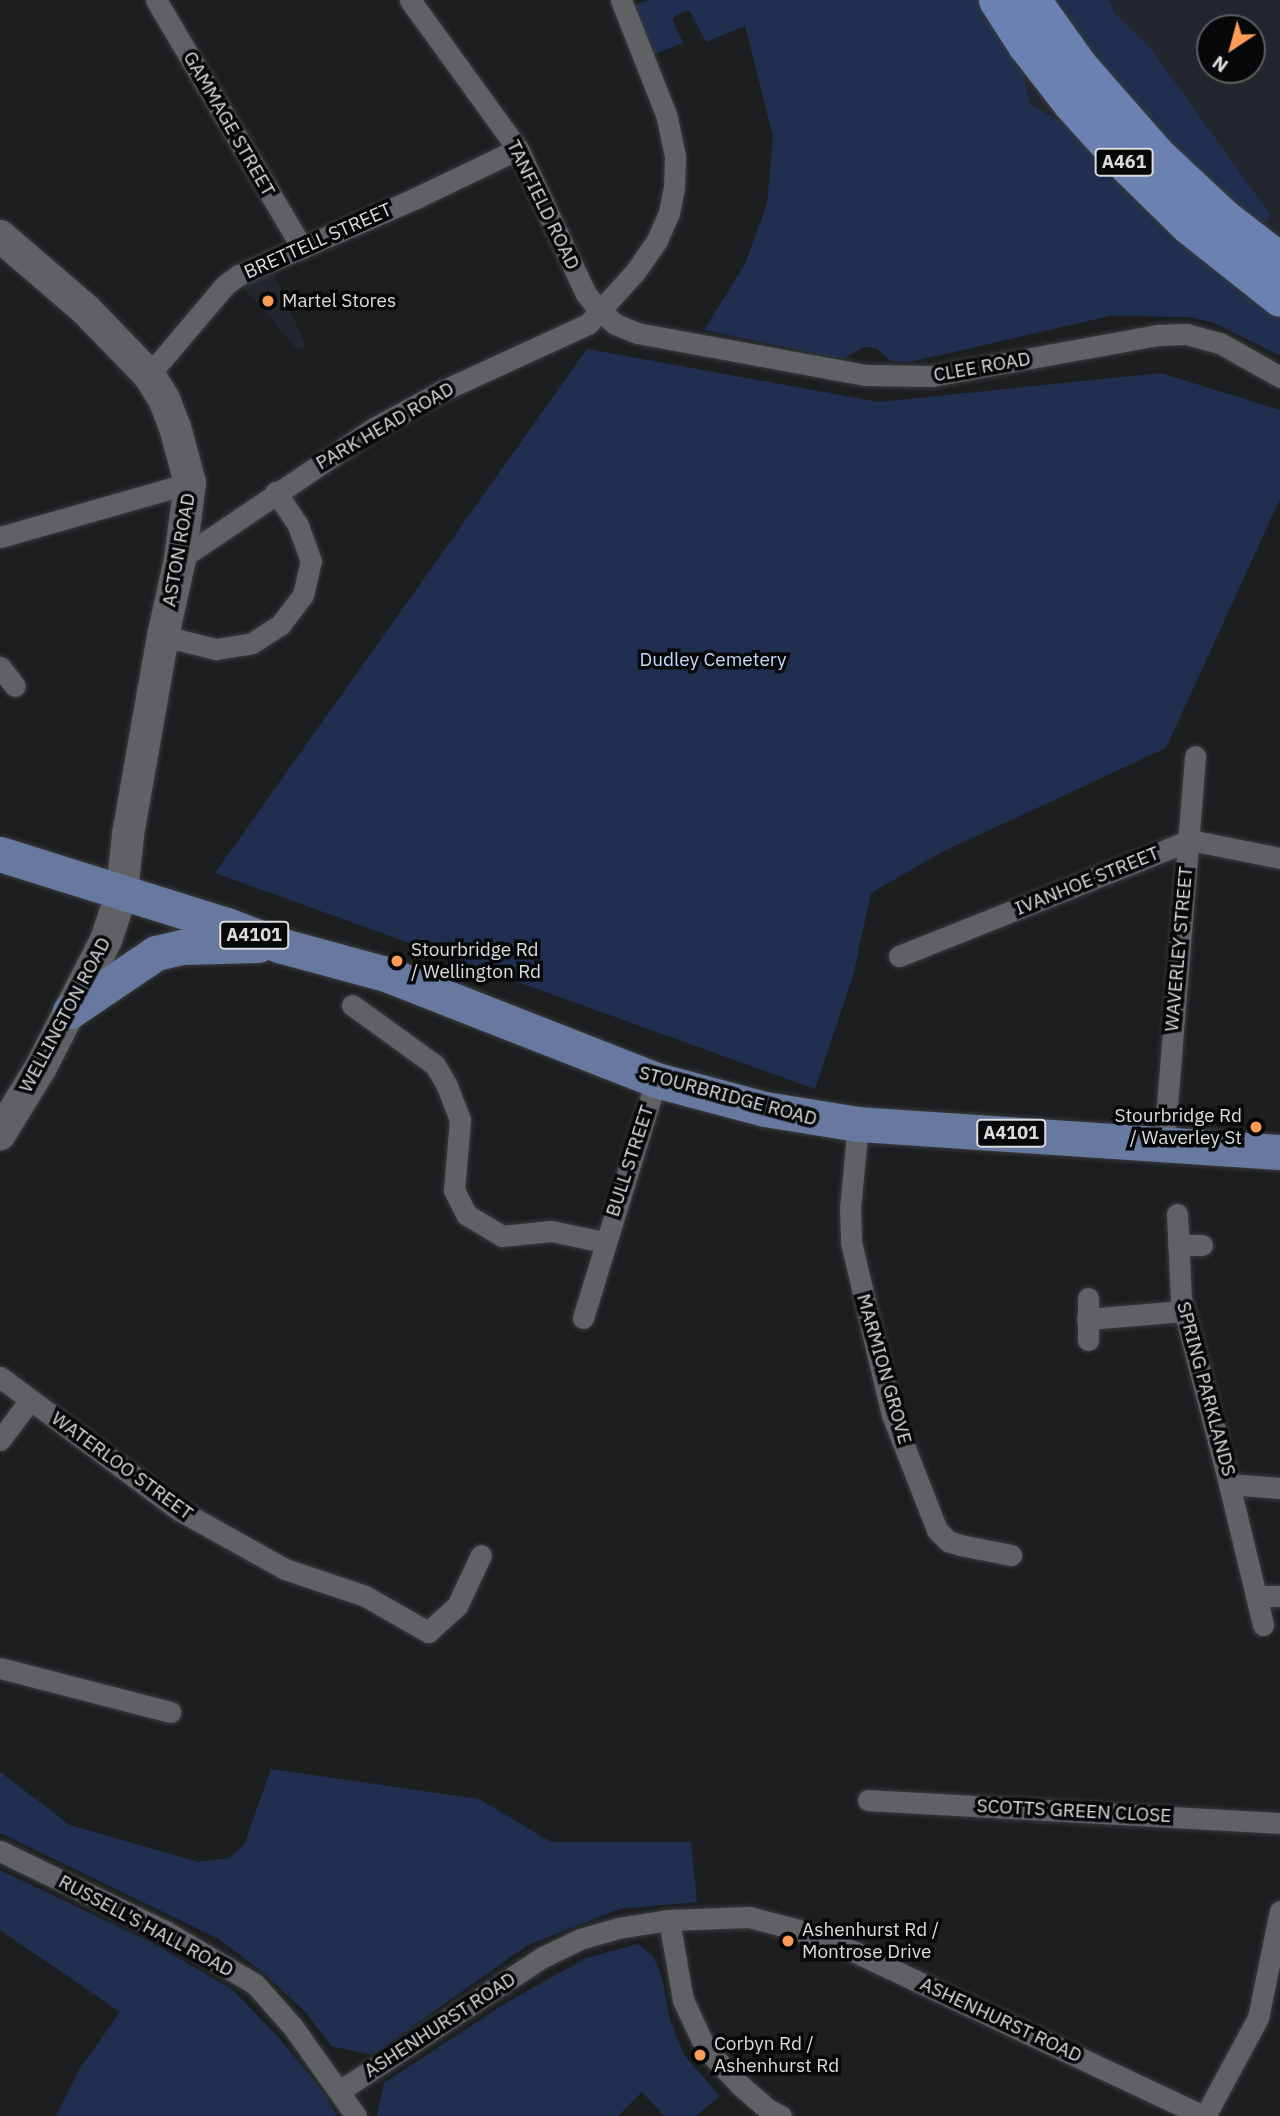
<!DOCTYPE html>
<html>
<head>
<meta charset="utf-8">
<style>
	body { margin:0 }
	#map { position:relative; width:1280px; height:2116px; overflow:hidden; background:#1c1e20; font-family:"IBM Plex Sans",sans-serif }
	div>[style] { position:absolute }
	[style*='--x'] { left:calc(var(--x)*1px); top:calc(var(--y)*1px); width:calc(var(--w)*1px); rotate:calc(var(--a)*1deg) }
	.built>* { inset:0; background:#23262e }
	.green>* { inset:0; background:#202f4f }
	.roads { filter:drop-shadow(0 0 2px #3a3b3d) drop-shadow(0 0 2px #3a3b3d) }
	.minor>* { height:21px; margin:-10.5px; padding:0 10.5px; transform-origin:10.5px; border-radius:10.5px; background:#5f6164 }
	.secondary>* { height:32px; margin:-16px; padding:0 16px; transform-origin:16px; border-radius:16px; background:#5f6164 }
	.primary>* { height:35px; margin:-17.5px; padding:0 17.5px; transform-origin:17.5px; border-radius:17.5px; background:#67799e }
	.trunk>* { height:37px; margin:-18.5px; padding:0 18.5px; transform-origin:18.5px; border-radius:18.5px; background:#6a81b1 }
	.dots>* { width:19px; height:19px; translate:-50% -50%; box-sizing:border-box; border:4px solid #070809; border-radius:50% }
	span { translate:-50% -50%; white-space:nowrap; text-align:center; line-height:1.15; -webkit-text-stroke:7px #070809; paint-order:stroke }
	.shield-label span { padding:2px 5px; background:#070809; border:2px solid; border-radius:5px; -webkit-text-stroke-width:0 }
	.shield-label { font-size:18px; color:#dbdcde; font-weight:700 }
	.street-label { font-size:19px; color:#dbdcde }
	.poi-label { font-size:19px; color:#dbdcde }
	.left { translate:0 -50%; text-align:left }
	.right { translate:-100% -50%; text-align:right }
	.park-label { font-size:19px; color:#c7d8fa }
	.north { position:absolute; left:1196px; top:14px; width:70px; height:70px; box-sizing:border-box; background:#070809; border:2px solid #5c5d5e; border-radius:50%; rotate:216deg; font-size:19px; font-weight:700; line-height:28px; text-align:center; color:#dbdcde }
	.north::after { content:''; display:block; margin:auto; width:24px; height:32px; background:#fd9c56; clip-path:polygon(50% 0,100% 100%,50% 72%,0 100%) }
</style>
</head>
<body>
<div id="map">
	<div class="built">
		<i style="clip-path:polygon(evenodd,979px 0,1280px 0,1280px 313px,1031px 103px,1020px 63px,979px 0,1210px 28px,1252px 28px,1252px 70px,1210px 70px,1210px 28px)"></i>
		<i style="clip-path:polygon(269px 262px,306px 347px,297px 350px,266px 312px,234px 279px)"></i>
	</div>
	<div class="green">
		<i style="clip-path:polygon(649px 0,979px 0,1020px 63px,1031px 104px,1078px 133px,1280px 313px,1280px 356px,1212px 322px,1188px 317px,1110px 316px,910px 362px,891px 361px,876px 348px,863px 347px,845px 358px,832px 357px,704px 330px,745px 264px,767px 204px,773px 137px,745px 26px,706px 42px,689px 10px,672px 18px,683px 43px,653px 55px,635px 5px)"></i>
		<i style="clip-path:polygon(1049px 0,1109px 0,1115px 14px,1149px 46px,1271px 216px,1260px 226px,1187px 161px,1126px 96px)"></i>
		<i style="clip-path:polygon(587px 349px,878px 402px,1161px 373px,1280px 410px,1280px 499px,1166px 748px,942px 852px,871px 893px,853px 976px,815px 1089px,215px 873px)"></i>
		<i style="clip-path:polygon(271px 1769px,479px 1799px,551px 1842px,691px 1842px,697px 1902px,620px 1909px,528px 1945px,372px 2055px,331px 2046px,308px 2015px,266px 1975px,219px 1939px,0 1833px,0 1772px,70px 1825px,198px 1862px,229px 1858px,244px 1845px)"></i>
		<i style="clip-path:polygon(0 1870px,153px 1943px,233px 1990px,281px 2040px,325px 2094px,337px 2116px,56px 2116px,79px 2070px,120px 2012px,0 1930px)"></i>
		<i style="clip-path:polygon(638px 1944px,653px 1956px,662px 1977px,670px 2020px,684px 2055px,720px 2096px,696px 2116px,664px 2116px,642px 2092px,618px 2116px,377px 2116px,384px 2083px,504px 2004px,586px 1958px)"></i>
	</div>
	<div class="roads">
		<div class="minor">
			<i style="--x:156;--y:0;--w:288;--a:59.5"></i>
			<i style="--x:410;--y:0;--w:184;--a:54.1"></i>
			<i style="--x:518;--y:149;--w:160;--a:64.9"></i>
			<i style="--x:586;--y:294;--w:21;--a:51"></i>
			<i style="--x:599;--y:310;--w:21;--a:41"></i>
			<i style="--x:615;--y:324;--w:24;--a:22"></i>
			<i style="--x:637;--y:333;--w:233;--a:10.4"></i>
			<i style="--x:866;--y:375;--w:66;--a:0.9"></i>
			<i style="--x:932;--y:376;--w:229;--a:-10.3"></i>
			<i style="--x:1157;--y:335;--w:29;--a:-2"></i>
			<i style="--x:1186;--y:334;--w:35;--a:15"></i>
			<i style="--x:1220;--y:343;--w:69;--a:29.5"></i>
			<i style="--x:149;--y:375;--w:118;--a:-49.8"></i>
			<i style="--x:225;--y:285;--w:17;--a:-36"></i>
			<i style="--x:239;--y:275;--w:193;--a:-23.5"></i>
			<i style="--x:416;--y:198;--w:113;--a:-25.7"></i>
			<i style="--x:0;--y:537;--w:198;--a:-15.9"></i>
			<i style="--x:180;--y:559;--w:234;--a:-34"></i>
			<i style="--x:374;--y:428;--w:77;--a:-28.6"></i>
			<i style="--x:442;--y:391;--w:161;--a:-24.7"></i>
			<i style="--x:588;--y:324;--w:70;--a:-47.9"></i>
			<i style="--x:635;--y:272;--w:39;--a:-55"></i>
			<i style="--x:657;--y:240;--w:30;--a:-66"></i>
			<i style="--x:669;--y:213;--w:25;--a:-79"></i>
			<i style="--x:674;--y:188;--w:32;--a:-88"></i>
			<i style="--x:675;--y:156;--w:40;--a:-102"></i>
			<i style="--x:667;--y:117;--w:126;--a:-111.5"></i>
			<i style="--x:163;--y:636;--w:55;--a:13.8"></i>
			<i style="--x:216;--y:649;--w:36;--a:-9"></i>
			<i style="--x:252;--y:643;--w:35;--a:-33"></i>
			<i style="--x:281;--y:624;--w:36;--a:-53"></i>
			<i style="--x:303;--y:595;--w:35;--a:-77"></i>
			<i style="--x:311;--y:561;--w:38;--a:-110"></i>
			<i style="--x:298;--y:525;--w:40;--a:-124"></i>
			<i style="--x:0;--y:667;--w:24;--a:52"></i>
			<i style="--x:899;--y:956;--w:313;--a:-21.7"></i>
			<i style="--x:1190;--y:840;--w:92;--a:11.3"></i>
			<i style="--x:352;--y:1005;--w:102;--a:35.9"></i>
			<i style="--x:435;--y:1065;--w:24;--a:60"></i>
			<i style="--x:447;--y:1086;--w:36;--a:69"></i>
			<i style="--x:460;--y:1120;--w:70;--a:94.9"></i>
			<i style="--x:454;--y:1190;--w:28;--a:63"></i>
			<i style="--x:467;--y:1215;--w:41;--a:31"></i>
			<i style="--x:502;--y:1236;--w:49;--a:-5.8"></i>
			<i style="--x:551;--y:1231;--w:54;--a:11.7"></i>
			<i style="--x:858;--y:1124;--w:85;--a:95.4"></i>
			<i style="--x:850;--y:1209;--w:33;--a:88"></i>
			<i style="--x:851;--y:1242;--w:178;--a:76.7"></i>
			<i style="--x:892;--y:1415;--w:123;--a:68.6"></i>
			<i style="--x:937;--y:1530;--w:16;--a:45"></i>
			<i style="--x:948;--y:1541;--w:13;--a:18"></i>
			<i style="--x:960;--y:1545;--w:52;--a:11.1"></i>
			<i style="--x:1164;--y:1143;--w:388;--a:-85.4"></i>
			<i style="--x:1177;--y:1214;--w:84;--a:87.3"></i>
			<i style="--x:1181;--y:1298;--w:192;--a:75.5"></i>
			<i style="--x:1229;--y:1484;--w:51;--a:4.5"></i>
			<i style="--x:1178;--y:1245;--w:24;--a:0"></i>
			<i style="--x:1088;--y:1298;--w:42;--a:90"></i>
			<i style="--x:583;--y:1318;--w:249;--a:-72.9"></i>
			<i style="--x:1087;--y:1319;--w:97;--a:-4.7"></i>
			<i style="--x:0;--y:1377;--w:223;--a:36.6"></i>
			<i style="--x:179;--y:1510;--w:121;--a:29.1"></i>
			<i style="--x:285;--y:1569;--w:84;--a:18.6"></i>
			<i style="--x:365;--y:1596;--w:73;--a:29.7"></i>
			<i style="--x:428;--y:1632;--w:39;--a:-42"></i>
			<i style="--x:457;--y:1606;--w:56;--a:-64.8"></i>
			<i style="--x:0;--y:1440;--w:50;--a:-53.1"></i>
			<i style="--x:1229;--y:1484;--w:145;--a:76.4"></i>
			<i style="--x:1256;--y:1596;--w:24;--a:0"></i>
			<i style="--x:0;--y:1668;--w:176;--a:14.5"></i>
			<i style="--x:868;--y:1800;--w:413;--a:3.2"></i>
			<i style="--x:0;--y:1851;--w:183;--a:25.9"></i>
			<i style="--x:165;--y:1931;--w:104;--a:30.5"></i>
			<i style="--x:255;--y:1984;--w:57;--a:48.5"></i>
			<i style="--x:293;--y:2027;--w:109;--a:54.7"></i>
			<i style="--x:669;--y:1920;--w:81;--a:80.1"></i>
			<i style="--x:683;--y:2000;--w:54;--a:64.9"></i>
			<i style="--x:706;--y:2049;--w:50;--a:46.6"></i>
			<i style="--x:740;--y:2085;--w:35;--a:41"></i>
			<i style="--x:766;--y:2108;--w:17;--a:28"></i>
			<i style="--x:341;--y:2090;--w:242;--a:-33.4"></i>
			<i style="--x:543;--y:1957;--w:41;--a:-25.9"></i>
			<i style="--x:580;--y:1939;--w:40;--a:-16"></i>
			<i style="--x:618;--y:1928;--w:52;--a:-8.9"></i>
			<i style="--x:669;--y:1920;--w:80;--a:-2.1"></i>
			<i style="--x:749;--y:1917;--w:52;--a:14.6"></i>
			<i style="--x:799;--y:1930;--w:60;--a:21.4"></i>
			<i style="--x:855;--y:1952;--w:385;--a:25.2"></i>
			<i style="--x:1205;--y:2116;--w:111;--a:-61.6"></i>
			<i style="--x:1258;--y:2018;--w:109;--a:-78.4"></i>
		</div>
		<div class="secondary">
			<i style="--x:0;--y:236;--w:113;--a:40.7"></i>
			<i style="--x:86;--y:310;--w:91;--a:45.9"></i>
			<i style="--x:149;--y:375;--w:28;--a:58"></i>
			<i style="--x:164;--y:399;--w:30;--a:69"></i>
			<i style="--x:175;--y:427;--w:58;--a:75"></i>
			<i style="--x:190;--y:483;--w:77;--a:97.5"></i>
			<i style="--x:180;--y:559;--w:79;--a:102.4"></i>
			<i style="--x:163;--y:636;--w:202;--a:100"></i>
			<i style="--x:128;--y:835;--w:57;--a:96"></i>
			<i style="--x:122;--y:892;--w:51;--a:108.4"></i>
			<i style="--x:106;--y:940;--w:143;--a:117.1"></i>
			<i style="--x:41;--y:1067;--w:79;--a:121.5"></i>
		</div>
		<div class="primary">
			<i style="--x:0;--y:854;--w:238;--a:17.4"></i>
			<i style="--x:227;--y:925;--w:56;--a:21"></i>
			<i style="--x:279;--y:945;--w:111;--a:15.2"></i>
			<i style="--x:386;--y:974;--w:290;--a:21.4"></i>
			<i style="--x:656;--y:1080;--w:113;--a:14.9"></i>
			<i style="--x:765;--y:1109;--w:94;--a:9.2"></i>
			<i style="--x:858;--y:1124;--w:423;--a:3.8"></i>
			<i style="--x:70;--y:1011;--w:104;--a:-34"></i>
			<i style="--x:156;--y:953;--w:27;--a:-13"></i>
			<i style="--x:182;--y:947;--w:76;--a:-1.5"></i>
		</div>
		<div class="trunk">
			<i style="--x:997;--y:0;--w:54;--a:57.2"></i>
			<i style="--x:1026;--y:45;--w:73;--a:52.2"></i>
			<i style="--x:1071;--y:103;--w:86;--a:47.8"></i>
			<i style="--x:1129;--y:167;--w:83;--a:44.5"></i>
			<i style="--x:1188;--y:225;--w:117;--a:38.4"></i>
			<i style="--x:1032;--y:0;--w:81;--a:54.5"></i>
			<i style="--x:1079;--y:66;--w:117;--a:48.8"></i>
			<i style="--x:1156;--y:154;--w:92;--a:43.2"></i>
			<i style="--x:1223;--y:217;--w:72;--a:37.7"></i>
		</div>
	</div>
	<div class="dots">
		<i style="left:268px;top:301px;background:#fd9c56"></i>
		<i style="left:397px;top:961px;background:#fd9c56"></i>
		<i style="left:1256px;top:1127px;background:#fd9c56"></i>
		<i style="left:788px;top:1941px;background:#fd9c56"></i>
		<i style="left:700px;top:2055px;background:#fd9c56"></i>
	</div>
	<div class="shield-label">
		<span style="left:1124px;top:162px">A461</span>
		<span style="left:254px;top:935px">A4101</span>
		<span style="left:1011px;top:1133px">A4101</span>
	</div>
	<div class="street-label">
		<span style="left:229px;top:124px;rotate:60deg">GAMMAGE STREET</span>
		<span style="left:543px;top:205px;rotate:64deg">TANFIELD ROAD</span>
		<span style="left:318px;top:241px;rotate:-24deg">BRETTELL STREET</span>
		<span style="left:982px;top:367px;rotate:-10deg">CLEE ROAD</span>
		<span style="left:385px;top:426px;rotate:-30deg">PARK HEAD ROAD</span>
		<span style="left:179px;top:550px;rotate:-80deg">ASTON ROAD</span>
		<span style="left:1087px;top:881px;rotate:-22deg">IVANHOE STREET</span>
		<span style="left:1179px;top:949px;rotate:-85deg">WAVERLEY STREET</span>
		<span style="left:65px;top:1015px;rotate:-62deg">WELLINGTON ROAD</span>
		<span style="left:728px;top:1096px;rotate:15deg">STOURBRIDGE ROAD</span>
		<span style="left:630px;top:1161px;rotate:-72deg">BULL STREET</span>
		<span style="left:884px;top:1369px;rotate:74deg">MARMION GROVE</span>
		<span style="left:1206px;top:1389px;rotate:75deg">SPRING PARKLANDS</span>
		<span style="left:122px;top:1466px;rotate:36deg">WATERLOO STREET</span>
		<span style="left:1074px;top:1811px;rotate:3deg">SCOTTS GREEN CLOSE</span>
		<span style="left:146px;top:1926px;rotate:28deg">RUSSELL'S HALL ROAD</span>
		<span style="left:1001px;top:2020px;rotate:25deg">ASHENHURST ROAD</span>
		<span style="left:440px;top:2025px;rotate:-33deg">ASHENHURST ROAD</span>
	</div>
	<div class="poi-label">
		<span class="left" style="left:282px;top:301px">Martel Stores</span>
		<span class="left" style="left:411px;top:961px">Stourbridge Rd<br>/ Wellington Rd</span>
		<span class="right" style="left:1242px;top:1127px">Stourbridge Rd<br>/ Waverley St</span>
		<span class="left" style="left:802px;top:1941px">Ashenhurst Rd /<br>Montrose Drive</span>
		<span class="left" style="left:714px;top:2055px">Corbyn Rd /<br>Ashenhurst Rd</span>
	</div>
	<div class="park-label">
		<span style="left:713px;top:660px">Dudley Cemetery</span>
	</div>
	<div class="north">N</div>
</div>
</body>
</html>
